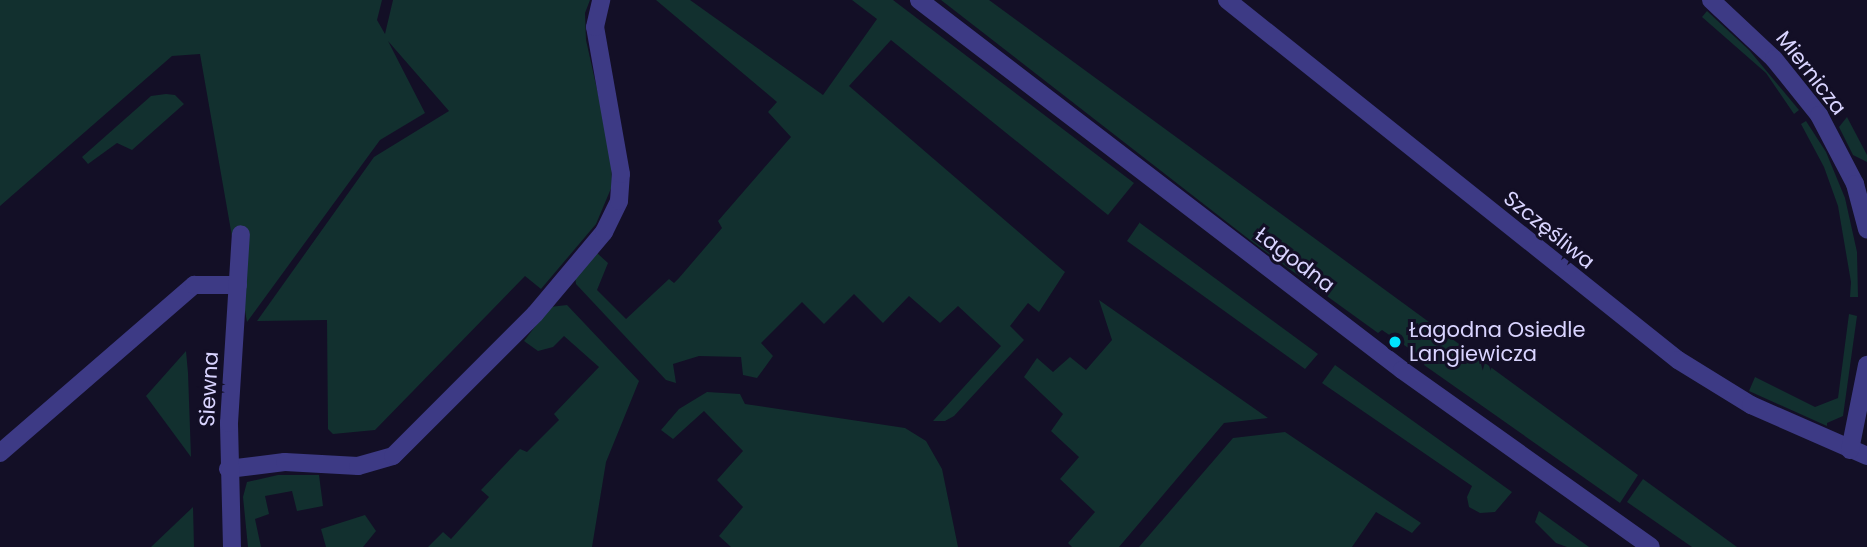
<!DOCTYPE html>
<html>
<head>
<meta charset="utf-8">
<style>
	body { margin:0 }
	#map { position:relative; width:1867px; height:547px; overflow:hidden; background:#130f26; font-family:Poppins,sans-serif }
	div>[style] { position:absolute }
	[style*='--x'] { left:calc(var(--x)*1px); top:calc(var(--y)*1px); width:calc(var(--w)*1px); rotate:calc(var(--a)*1deg) }
	.green>* { inset:0; background:#12302f }
	.street>* { height:18px; margin:-9px; padding:0 9px; transform-origin:9px; border-radius:9px; background:#3d3a85 }
	.dots>* { width:19px; height:19px; translate:-50% -50%; box-sizing:border-box; border:4px solid #130f26; border-radius:50% }
	span { translate:-50% -50%; white-space:nowrap; text-align:center; line-height:1.15; -webkit-text-stroke:6px #130f26; paint-order:stroke }
	.street-label { font-size:21px; color:#d9d4ff }
	.poi-label { font-size:21px; color:#d9d4ff }
	.left { translate:0 -50%; text-align:left }
</style>
</head>
<body>
<div id="map">
	<div class="green">
		<i style="clip-path:polygon(0 0,382px 0,377px 20px,385px 34px,393px 0,590px 0,585px 13px,586px 40px,611px 152px,612px 186px,596px 224px,541px 289px,525px 276px,375px 430px,333px 434px,328px 429px,327px 320px,257px 321px,374px 157px,449px 111px,388px 41px,425px 113px,380px 140px,247px 322px,200px 54px,172px 56px,0 206px)"></i>
		<i style="clip-path:polygon(656px 0,690px 0,823px 95px,877px 19px,852px 0,893px 0,1134px 183px,1108px 215px,891px 40px,849px 86px,1065px 272px,1039px 312px,1028px 303px,1010px 326px,1024px 340px,954px 416px,945px 421px,933px 421px,1001px 346px,958px 306px,940px 323px,909px 296px,883px 323px,854px 294px,824px 324px,802px 302px,761px 343px,773px 356px,757px 378px,743px 375px,741px 357px,699px 356px,673px 364px,676px 383px,666px 380px,576px 284px,575px 276px,597px 253px,608px 263px,597px 290px,626px 319px,669px 279px,674px 283px,679px 278px,722px 228px,718px 221px,791px 137px,768px 112px,777px 102px)"></i>
		<i style="clip-path:polygon(941px 0,989px 0,1638px 475px,1620px 503px,1424px 365px,1426px 360px,1382px 330px,1378px 333px,1259px 247px)"></i>
		<i style="clip-path:polygon(1707px 11px,1749px 50px,1799px 110px,1794px 114px,1766px 73px,1702px 17px)"></i>
		<i style="clip-path:polygon(166px 94px,175px 95px,184px 104px,132px 150px,117px 143px,88px 164px,82px 157px,151px 96px)"></i>
		<i style="clip-path:polygon(1847px 117px,1867px 155px,1867px 162px,1853px 155px,1839px 127px)"></i>
		<i style="clip-path:polygon(1806px 121px,1826px 152px,1845px 198px,1857px 252px,1858px 297px,1850px 297px,1851px 282px,1838px 206px,1824px 167px,1801px 124px)"></i>
		<i style="clip-path:polygon(1140px 222px,1140px 223px,1318px 354px,1305px 369px,1127px 241px)"></i>
		<i style="clip-path:polygon(1099px 300px,1268px 418px,1224px 423px,1119px 547px,1072px 547px,1068px 543px,1095px 512px,1060px 479px,1079px 457px,1051px 431px,1063px 414px,1024px 377px,1037px 358px,1053px 372px,1070px 357px,1086px 370px,1112px 340px)"></i>
		<i style="clip-path:polygon(567px 305px,639px 381px,606px 462px,592px 547px,428px 547px,443px 532px,451px 539px,489px 497px,481px 490px,520px 449px,527px 452px,559px 420px,554px 414px,599px 367px,564px 336px,553px 347px,538px 351px,524px 341px,550px 307px)"></i>
		<i style="clip-path:polygon(1849px 314px,1857px 316px,1843px 416px,1827px 423px,1827px 426px,1749px 391px,1755px 377px,1815px 407px,1838px 398px)"></i>
		<i style="clip-path:polygon(186px 351px,188px 373px,191px 457px,146px 396px)"></i>
		<i style="clip-path:polygon(1335px 365px,1512px 492px,1495px 512px,1480px 513px,1469px 507px,1467px 497px,1472px 486px,1322px 383px)"></i>
		<i style="clip-path:polygon(707px 392px,740px 394px,745px 404px,905px 428px,926px 441px,942px 469px,958px 547px,731px 547px,719px 536px,743px 507px,717px 480px,743px 451px,704px 411px,673px 439px,661px 430px,679px 409px)"></i>
		<i style="clip-path:polygon(1285px 432px,1421px 523px,1412px 533px,1376px 512px,1352px 547px,1139px 547px,1233px 438px)"></i>
		<i style="clip-path:polygon(278px 475px,319px 475px,323px 506px,297px 511px,292px 491px,265px 496px,269px 514px,255px 519px,261px 547px,248px 547px,243px 497px,247px 482px)"></i>
		<i style="clip-path:polygon(1643px 479px,1708px 526px,1737px 547px,1692px 547px,1627px 502px)"></i>
		<i style="clip-path:polygon(193px 507px,194px 547px,151px 547px)"></i>
		<i style="clip-path:polygon(1539px 511px,1589px 547px,1567px 547px,1556px 543px,1535px 522px)"></i>
		<i style="clip-path:polygon(365px 515px,376px 531px,363px 547px,326px 547px,321px 529px)"></i>
	</div>
	<div class="street">
		<i style="--x:919;--y:0;--w:608;--a:37.45"></i>
		<i style="--x:1402;--y:370;--w:305;--a:35.4"></i>
		<i style="--x:1227;--y:0;--w:577;--a:38.6"></i>
		<i style="--x:1678;--y:360;--w:86;--a:31.7"></i>
		<i style="--x:1751;--y:405;--w:127;--a:23.7"></i>
		<i style="--x:1711;--y:0;--w:86;--a:43.1"></i>
		<i style="--x:1774;--y:59;--w:72;--a:51.2"></i>
		<i style="--x:1819;--y:115;--w:78;--a:62.4"></i>
		<i style="--x:1855;--y:184;--w:47;--a:75.1"></i>
		<i style="--x:1850;--y:450;--w:87;--a:-78.7"></i>
		<i style="--x:0;--y:453;--w:257;--a:-40.9"></i>
		<i style="--x:194;--y:285;--w:44;--a:0"></i>
		<i style="--x:228;--y:469;--w:57;--a:-7"></i>
		<i style="--x:285;--y:462;--w:73;--a:3.1"></i>
		<i style="--x:358;--y:466;--w:36;--a:-16"></i>
		<i style="--x:393;--y:456;--w:201;--a:-45"></i>
		<i style="--x:535;--y:314;--w:107;--a:-49.9"></i>
		<i style="--x:604;--y:232;--w:34;--a:-64"></i>
		<i style="--x:619;--y:201;--w:27;--a:-86"></i>
		<i style="--x:621;--y:174;--w:149;--a:-100"></i>
		<i style="--x:595;--y:27;--w:28;--a:-77"></i>
		<i style="--x:232;--y:547;--w:124;--a:-91.4"></i>
		<i style="--x:229;--y:423;--w:189;--a:-86.4"></i>
	</div>
	<div class="dots">
		<i style="left:1395px;top:342px;background:#00e5ff"></i>
	</div>
	<div class="street-label">
		<span style="left:1811px;top:73px;rotate:52deg">Miernicza</span>
		<span style="left:1549px;top:230px;rotate:39deg">Szczęśliwa</span>
		<span style="left:1295px;top:260px;rotate:37deg">Łagodna</span>
		<span style="left:209px;top:389px;rotate:-87deg">Siewna</span>
	</div>
	<div class="poi-label">
		<span class="left" style="left:1409px;top:342px">Łagodna Osiedle<br>Langiewicza</span>
	</div>
</div>
</body>
</html>
